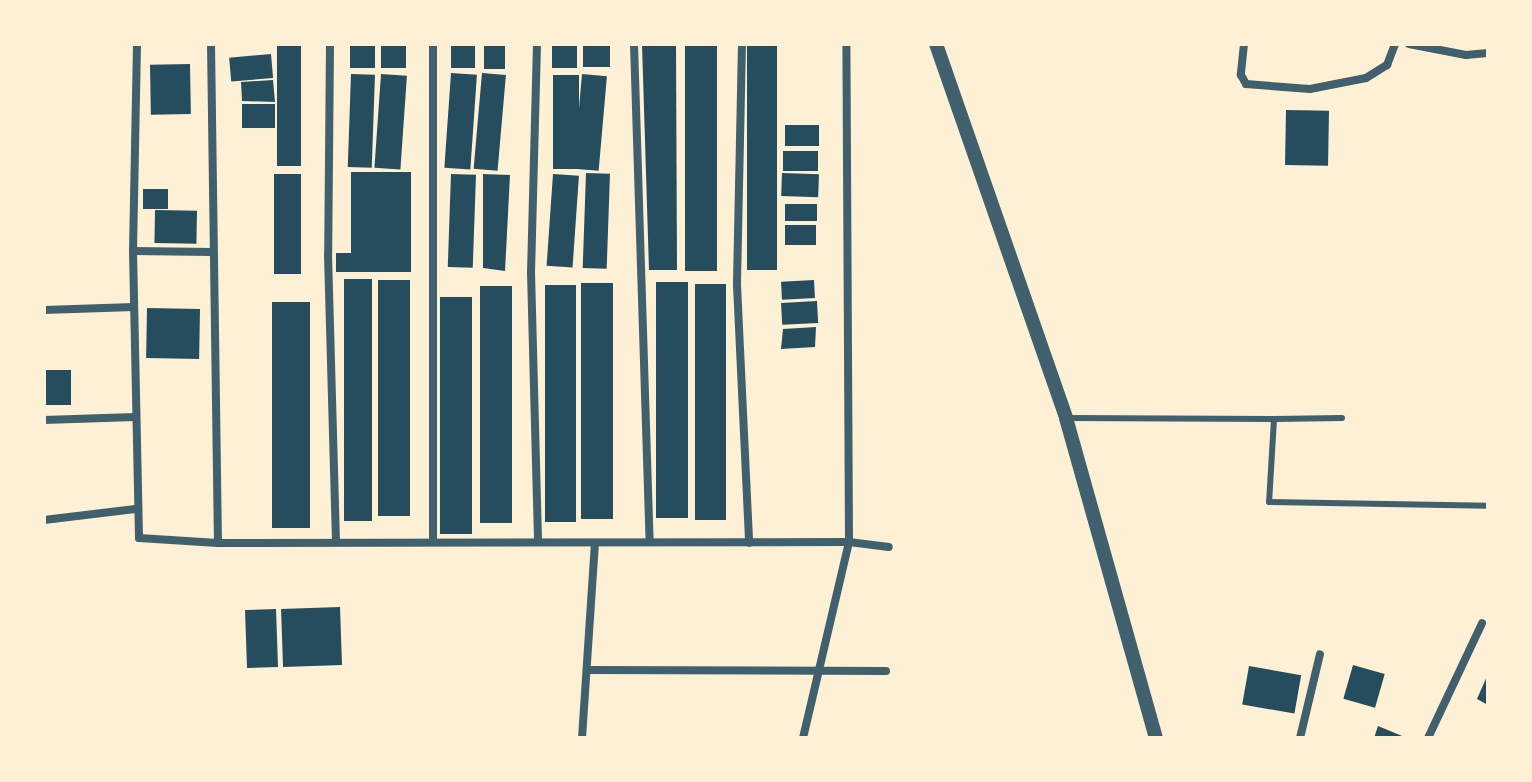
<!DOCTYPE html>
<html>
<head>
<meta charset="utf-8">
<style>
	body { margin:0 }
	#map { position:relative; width:1532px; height:782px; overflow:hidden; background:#fdf0d5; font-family:"Roboto Condensed",sans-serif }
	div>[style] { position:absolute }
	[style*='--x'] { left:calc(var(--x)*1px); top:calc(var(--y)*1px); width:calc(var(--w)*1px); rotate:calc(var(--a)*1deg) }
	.building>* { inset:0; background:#264d5e; transform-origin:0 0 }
	.service>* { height:6px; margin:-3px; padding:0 3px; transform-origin:3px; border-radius:3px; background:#3f606c }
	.minor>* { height:8px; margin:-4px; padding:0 4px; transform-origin:4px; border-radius:4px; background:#3f606c }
	.tertiary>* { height:14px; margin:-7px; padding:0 7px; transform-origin:7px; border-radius:7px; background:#3f606c }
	span { translate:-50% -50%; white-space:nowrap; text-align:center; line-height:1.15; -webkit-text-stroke:6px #fdf0d5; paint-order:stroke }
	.frame { position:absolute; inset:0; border:46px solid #fdf0d5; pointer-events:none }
</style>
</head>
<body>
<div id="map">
	<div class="building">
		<i style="left:277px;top:44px;width:24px;height:122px"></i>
		<i style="left:350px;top:44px;width:25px;height:24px"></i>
		<i style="left:381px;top:44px;width:25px;height:24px"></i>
		<i style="left:451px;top:44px;width:24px;height:24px"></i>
		<i style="left:484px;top:44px;width:21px;height:25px"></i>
		<i style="left:552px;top:44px;width:25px;height:24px"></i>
		<i style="left:583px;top:44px;width:27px;height:23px"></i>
		<i style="clip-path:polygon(642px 44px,676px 44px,677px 270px,649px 270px)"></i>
		<i style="left:685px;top:44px;width:32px;height:227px"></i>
		<i style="left:747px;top:44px;width:30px;height:226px"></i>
		<i style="left:271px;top:54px;width:24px;height:42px;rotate:85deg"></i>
		<i style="left:190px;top:64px;width:50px;height:40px;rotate:89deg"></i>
		<i style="left:451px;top:73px;width:26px;height:95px;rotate:4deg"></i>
		<i style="left:482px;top:73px;width:24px;height:96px;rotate:5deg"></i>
		<i style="left:351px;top:74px;width:24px;height:93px;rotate:2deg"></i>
		<i style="left:381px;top:74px;width:26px;height:94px;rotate:4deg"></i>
		<i style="left:582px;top:74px;width:25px;height:95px;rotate:5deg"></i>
		<i style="left:553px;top:75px;width:26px;height:94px"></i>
		<i style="clip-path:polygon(273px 80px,275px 102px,242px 101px,241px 82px)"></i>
		<i style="left:242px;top:104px;width:33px;height:24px"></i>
		<i style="left:1286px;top:110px;width:43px;height:55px;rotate:1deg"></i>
		<i style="left:785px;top:125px;width:34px;height:21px"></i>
		<i style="left:783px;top:151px;width:35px;height:20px"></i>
		<i style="clip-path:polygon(351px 172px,411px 172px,411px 272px,336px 272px,336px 253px,351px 253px)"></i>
		<i style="left:586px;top:173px;width:24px;height:95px;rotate:2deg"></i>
		<i style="left:782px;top:173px;width:37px;height:23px;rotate:2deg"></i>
		<i style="left:274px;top:174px;width:27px;height:100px"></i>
		<i style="left:451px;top:174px;width:25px;height:93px;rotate:2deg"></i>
		<i style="clip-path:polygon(483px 174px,510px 175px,505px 271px,483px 268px)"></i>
		<i style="left:553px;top:174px;width:26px;height:92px;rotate:4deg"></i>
		<i style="left:143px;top:189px;width:25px;height:20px"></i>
		<i style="left:785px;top:204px;width:32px;height:17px"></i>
		<i style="left:155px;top:210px;width:42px;height:33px;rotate:1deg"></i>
		<i style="left:785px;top:225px;width:31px;height:20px"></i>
		<i style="left:344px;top:279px;width:28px;height:242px"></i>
		<i style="left:410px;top:280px;width:236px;height:32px;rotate:90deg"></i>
		<i style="left:814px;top:280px;width:18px;height:33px;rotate:87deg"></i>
		<i style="left:688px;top:282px;width:236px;height:32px;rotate:90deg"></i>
		<i style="left:613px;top:283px;width:236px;height:32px;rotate:90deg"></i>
		<i style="left:695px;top:284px;width:31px;height:236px"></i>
		<i style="left:576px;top:285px;width:237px;height:31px;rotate:90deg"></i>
		<i style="left:512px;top:286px;width:237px;height:32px;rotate:90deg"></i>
		<i style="left:472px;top:297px;width:237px;height:32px;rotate:90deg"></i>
		<i style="left:817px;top:301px;width:22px;height:36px;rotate:87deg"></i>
		<i style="left:272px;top:302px;width:38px;height:226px"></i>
		<i style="left:147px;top:308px;width:53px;height:50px;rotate:1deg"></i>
		<i style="clip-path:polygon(816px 327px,815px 347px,781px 349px,783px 329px)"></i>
		<i style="left:44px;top:370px;width:27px;height:35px"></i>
		<i style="left:340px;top:607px;width:58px;height:59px;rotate:88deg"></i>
		<i style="left:276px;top:609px;width:58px;height:31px;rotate:88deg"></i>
		<i style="left:1353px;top:665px;width:33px;height:35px;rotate:16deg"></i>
		<i style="left:1249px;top:666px;width:53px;height:39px;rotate:10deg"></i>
		<i style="clip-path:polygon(1488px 674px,1488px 705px,1477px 699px)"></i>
		<i style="clip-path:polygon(1378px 726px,1407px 738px,1374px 738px)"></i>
	</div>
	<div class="service">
		<i style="--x:1066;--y:418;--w:208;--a:0.3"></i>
		<i style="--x:1274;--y:419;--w:83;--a:93.4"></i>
		<i style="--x:1269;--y:502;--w:219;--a:1"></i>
		<i style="--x:1274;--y:419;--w:68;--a:-0.8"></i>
	</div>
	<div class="minor">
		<i style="--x:137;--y:44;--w:207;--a:91.1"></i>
		<i style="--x:133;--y:251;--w:287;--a:88.8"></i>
		<i style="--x:139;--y:538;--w:79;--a:3.6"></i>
		<i style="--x:218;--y:543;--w:631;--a:-0.09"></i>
		<i style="--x:849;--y:542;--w:40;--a:7.1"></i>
		<i style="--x:211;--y:44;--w:499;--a:89.2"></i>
		<i style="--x:330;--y:44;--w:211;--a:90.5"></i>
		<i style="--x:328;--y:255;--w:285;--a:88.4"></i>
		<i style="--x:433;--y:44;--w:496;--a:90"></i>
		<i style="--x:537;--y:44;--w:228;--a:91.5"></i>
		<i style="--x:531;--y:272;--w:270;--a:88.5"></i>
		<i style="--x:634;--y:44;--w:498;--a:88.2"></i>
		<i style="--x:742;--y:44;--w:241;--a:91.2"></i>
		<i style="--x:737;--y:285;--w:258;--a:87.3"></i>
		<i style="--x:1244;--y:44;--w:31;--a:96"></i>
		<i style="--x:1241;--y:75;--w:10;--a:61"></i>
		<i style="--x:1246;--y:84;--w:64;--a:4.5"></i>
		<i style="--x:1310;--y:89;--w:57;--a:-11.1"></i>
		<i style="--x:1366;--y:78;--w:25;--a:-32"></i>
		<i style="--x:1387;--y:65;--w:22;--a:-69"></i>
		<i style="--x:1409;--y:44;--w:58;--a:10.9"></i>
		<i style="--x:1466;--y:55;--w:22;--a:-5"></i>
		<i style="--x:133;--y:251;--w:79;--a:0.7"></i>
		<i style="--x:44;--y:310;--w:90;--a:-1.9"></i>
		<i style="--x:44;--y:420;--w:91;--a:-1.9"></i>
		<i style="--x:44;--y:520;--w:92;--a:-6.9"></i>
		<i style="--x:587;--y:670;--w:299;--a:0.2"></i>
		<i style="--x:582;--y:738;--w:195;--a:-86.2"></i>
		<i style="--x:803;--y:738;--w:201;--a:-76.8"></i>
		<i style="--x:849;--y:542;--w:498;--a:-90.3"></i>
		<i style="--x:1300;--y:738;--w:86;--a:-76.6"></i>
		<i style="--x:1428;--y:738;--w:127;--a:-64.8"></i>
	</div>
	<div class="tertiary">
		<i style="--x:936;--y:44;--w:396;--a:70.8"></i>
		<i style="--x:1066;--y:418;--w:332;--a:74.3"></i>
	</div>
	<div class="frame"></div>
</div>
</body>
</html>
